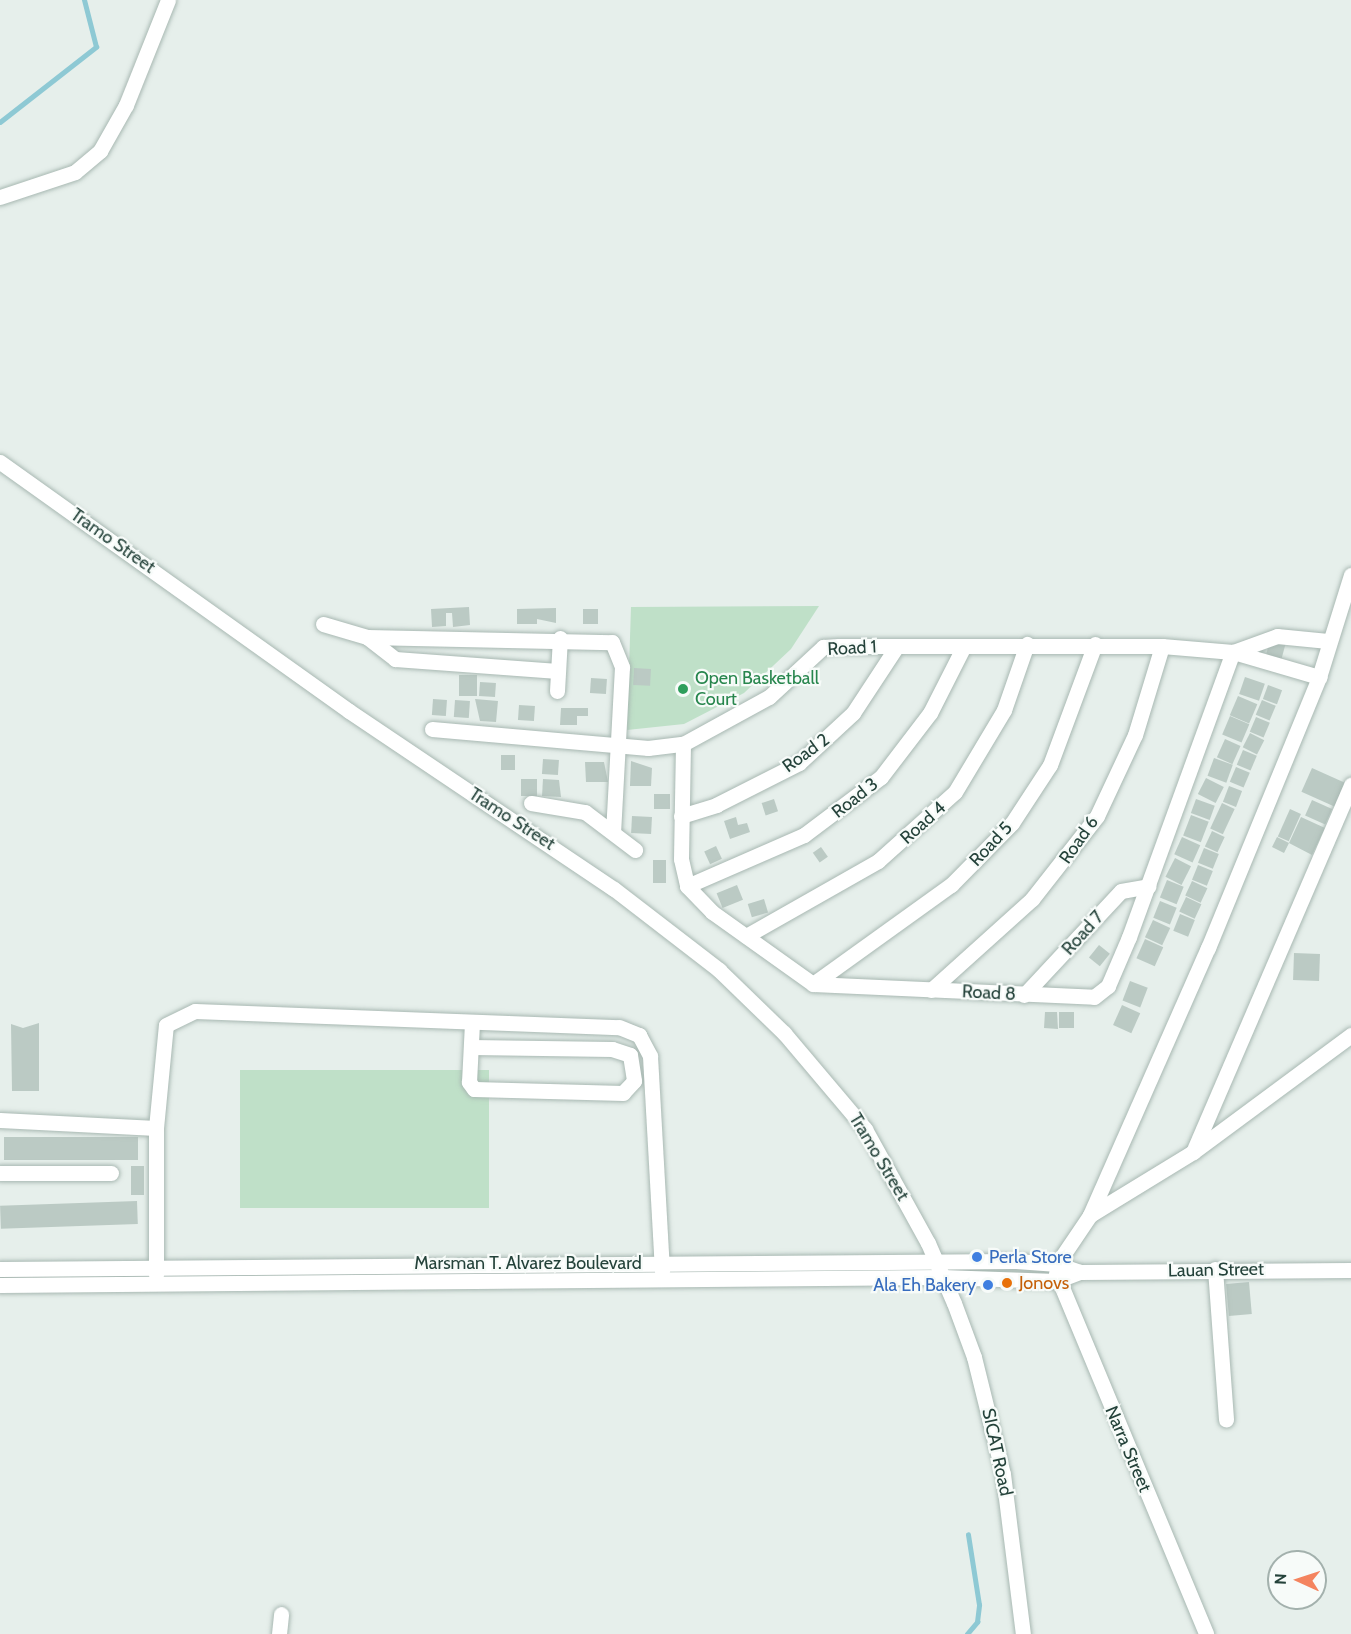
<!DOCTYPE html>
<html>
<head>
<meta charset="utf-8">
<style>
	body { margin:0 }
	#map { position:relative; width:1351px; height:1634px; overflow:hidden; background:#e6efeb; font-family:Cabin,sans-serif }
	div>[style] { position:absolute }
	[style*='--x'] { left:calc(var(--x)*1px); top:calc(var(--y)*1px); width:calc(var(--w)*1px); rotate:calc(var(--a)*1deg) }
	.green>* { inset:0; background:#bfe0c8; transform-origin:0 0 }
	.stream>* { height:4.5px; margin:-2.25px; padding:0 2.25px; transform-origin:2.25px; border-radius:2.25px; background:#8ec9d4 }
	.building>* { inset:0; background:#bbcac4; transform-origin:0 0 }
	.roads { filter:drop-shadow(0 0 2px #a8b8b2) drop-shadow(0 0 2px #a8b8b2) }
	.minor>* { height:15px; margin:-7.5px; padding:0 7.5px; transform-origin:7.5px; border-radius:7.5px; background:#fff }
	.dots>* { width:16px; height:16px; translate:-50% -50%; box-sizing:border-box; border:3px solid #f7fbf9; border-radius:50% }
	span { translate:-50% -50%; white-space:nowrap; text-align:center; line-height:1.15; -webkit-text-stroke:4.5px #f7fbf9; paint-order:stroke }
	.street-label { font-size:18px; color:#24423a }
	.leisure-label { font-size:18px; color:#27864d }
	.left { translate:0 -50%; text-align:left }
	.shop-label { font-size:18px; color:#366cbe }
	.right { translate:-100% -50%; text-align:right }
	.food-label { font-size:18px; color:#c56008 }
	.north { position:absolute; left:1267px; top:1550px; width:60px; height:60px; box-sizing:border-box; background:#f7fbf9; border:2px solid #a3b1ad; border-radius:50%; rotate:273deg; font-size:16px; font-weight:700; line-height:24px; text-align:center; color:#24423a }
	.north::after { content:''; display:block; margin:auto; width:21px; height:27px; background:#f4845f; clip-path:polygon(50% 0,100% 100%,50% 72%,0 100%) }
</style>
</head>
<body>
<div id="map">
	<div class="green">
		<i style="clip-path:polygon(819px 606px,791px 649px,744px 693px,684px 724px,627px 730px,631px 607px)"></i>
		<i style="left:240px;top:1070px;width:249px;height:138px"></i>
	</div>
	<div class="stream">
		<i style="--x:0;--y:122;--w:122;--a:-38"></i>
		<i style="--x:96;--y:47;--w:49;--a:-104.3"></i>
		<i style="--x:967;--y:1634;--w:16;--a:-50"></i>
		<i style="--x:977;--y:1622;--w:17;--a:-83"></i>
		<i style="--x:979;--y:1605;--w:71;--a:-98.9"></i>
	</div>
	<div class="building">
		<i style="clip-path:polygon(469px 607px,470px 625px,453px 627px,452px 613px,446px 613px,446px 626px,432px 627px,431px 609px)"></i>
		<i style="clip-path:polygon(556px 608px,556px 623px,537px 619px,537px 624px,517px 624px,517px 609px)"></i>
		<i style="left:583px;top:609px;width:15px;height:15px"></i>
		<i style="left:1270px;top:640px;width:16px;height:16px;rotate:15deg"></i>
		<i style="left:634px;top:668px;width:17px;height:17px;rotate:3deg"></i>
		<i style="left:459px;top:675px;width:18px;height:21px"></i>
		<i style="left:1245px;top:677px;width:21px;height:18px;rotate:19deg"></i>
		<i style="left:591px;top:678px;width:16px;height:15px;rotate:4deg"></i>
		<i style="left:480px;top:682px;width:16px;height:14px;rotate:4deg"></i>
		<i style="left:1268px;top:685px;width:15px;height:15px;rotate:20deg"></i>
		<i style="left:1238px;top:696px;width:21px;height:21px;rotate:23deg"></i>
		<i style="left:433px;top:699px;width:14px;height:16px;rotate:4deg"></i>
		<i style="clip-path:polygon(475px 699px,498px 701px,496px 722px,480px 721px)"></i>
		<i style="left:455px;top:700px;width:15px;height:17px;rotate:4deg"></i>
		<i style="left:1262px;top:700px;width:15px;height:16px;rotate:23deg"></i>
		<i style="left:519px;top:705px;width:16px;height:15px;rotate:4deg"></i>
		<i style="clip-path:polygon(561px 708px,588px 708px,588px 716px,577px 716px,577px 725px,560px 725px)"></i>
		<i style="left:1230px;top:716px;width:21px;height:20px;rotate:23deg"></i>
		<i style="left:1256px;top:717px;width:15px;height:16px;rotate:23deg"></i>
		<i style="left:1250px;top:733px;width:16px;height:16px;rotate:27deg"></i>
		<i style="left:1225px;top:739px;width:17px;height:20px;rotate:24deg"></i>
		<i style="left:1243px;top:750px;width:15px;height:16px;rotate:23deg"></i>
		<i style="left:501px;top:755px;width:14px;height:15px"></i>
		<i style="left:1214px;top:758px;width:20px;height:19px;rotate:20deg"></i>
		<i style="left:543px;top:759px;width:16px;height:15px;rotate:4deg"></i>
		<i style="clip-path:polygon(631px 761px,652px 768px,651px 786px,630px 786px)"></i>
		<i style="clip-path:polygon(585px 762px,604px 762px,608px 782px,586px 782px)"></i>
		<i style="left:1236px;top:767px;width:15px;height:16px;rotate:23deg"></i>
		<i style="left:1312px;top:768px;width:36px;height:26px;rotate:24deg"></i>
		<i style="left:1206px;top:778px;width:20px;height:18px;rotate:27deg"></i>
		<i style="left:521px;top:779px;width:16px;height:17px"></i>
		<i style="clip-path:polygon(543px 779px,559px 780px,561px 797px,542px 796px)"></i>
		<i style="left:1229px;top:786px;width:14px;height:17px;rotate:21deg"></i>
		<i style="left:654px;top:794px;width:16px;height:15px"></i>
		<i style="left:774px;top:799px;width:13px;height:13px;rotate:72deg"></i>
		<i style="left:1196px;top:799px;width:20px;height:15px;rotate:20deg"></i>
		<i style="left:1312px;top:800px;width:22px;height:17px;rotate:24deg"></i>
		<i style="left:1222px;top:803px;width:14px;height:28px;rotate:25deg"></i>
		<i style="left:1290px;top:809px;width:12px;height:30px;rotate:24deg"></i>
		<i style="left:1191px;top:815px;width:19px;height:22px;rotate:21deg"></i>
		<i style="left:632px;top:816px;width:20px;height:17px;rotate:3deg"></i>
		<i style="clip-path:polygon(736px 817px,738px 825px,747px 823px,750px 832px,730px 839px,724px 821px)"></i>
		<i style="clip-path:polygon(1301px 817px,1325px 828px,1312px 855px,1289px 843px,1284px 853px,1272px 847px,1277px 837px,1289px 843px)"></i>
		<i style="left:1212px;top:831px;width:14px;height:17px;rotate:25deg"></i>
		<i style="left:1182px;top:837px;width:20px;height:19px;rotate:24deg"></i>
		<i style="left:716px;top:846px;width:14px;height:13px;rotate:65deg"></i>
		<i style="left:821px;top:847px;width:12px;height:10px;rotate:55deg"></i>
		<i style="left:1204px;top:848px;width:16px;height:16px;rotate:22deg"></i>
		<i style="left:1175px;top:858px;width:18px;height:21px;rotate:27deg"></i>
		<i style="left:653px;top:860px;width:13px;height:23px"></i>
		<i style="left:1198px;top:865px;width:16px;height:16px;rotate:22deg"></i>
		<i style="left:1167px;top:880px;width:18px;height:19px;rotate:22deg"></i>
		<i style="left:1192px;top:881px;width:17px;height:16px;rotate:25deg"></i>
		<i style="left:737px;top:885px;width:16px;height:22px;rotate:68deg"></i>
		<i style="left:1186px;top:897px;width:17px;height:16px;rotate:25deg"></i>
		<i style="left:764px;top:899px;width:14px;height:17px;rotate:73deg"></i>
		<i style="left:1160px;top:901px;width:18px;height:18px;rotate:22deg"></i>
		<i style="left:1180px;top:914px;width:16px;height:18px;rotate:22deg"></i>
		<i style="left:1153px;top:920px;width:19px;height:19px;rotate:25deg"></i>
		<i style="left:1145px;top:939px;width:20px;height:21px;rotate:24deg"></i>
		<i style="left:1099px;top:945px;width:14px;height:16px;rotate:39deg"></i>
		<i style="left:1294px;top:953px;width:26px;height:27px;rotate:2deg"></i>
		<i style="left:1130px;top:981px;width:19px;height:21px;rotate:21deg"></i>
		<i style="left:1122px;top:1005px;width:20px;height:22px;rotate:24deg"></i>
		<i style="clip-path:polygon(1045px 1012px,1057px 1012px,1058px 1029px,1044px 1028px)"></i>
		<i style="left:1059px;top:1012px;width:15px;height:16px"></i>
		<i style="clip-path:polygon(39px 1023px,39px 1091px,12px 1091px,11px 1024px,23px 1028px)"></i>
		<i style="left:138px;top:1137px;width:23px;height:134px;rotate:90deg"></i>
		<i style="left:131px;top:1166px;width:13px;height:29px"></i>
		<i style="left:137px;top:1201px;width:23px;height:137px;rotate:88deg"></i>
		<i style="left:1249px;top:1282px;width:32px;height:23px;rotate:85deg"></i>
	</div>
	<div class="roads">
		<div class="minor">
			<i style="--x:0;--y:197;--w:79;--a:-18.4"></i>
			<i style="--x:75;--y:172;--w:33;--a:-40"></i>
			<i style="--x:100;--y:151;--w:53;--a:-60.5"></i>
			<i style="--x:126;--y:105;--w:113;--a:-68.2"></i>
			<i style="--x:0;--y:462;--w:429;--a:35.5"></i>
			<i style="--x:349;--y:711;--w:319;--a:33.9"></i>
			<i style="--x:614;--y:889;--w:133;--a:37.6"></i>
			<i style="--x:719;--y:970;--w:91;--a:44.1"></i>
			<i style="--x:784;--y:1033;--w:126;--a:49.8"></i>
			<i style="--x:865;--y:1129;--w:130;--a:61.1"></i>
			<i style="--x:928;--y:1243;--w:65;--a:66.6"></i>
			<i style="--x:954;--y:1303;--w:58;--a:69.7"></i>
			<i style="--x:974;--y:1357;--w:121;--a:76.1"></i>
			<i style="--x:1003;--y:1474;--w:161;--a:82.9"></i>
			<i style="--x:323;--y:624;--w:46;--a:16.5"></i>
			<i style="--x:367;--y:637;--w:245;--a:1.2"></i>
			<i style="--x:612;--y:642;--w:27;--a:68"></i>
			<i style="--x:622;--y:667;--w:164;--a:93.1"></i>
			<i style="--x:367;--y:637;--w:36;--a:38"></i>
			<i style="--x:395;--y:659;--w:163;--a:4.2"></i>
			<i style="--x:1233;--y:652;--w:47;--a:-20"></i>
			<i style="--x:1277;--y:636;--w:51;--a:5.6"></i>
			<i style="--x:557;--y:691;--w:53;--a:-86.8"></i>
			<i style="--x:432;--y:729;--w:217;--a:5"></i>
			<i style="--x:648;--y:748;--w:35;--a:-7"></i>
			<i style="--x:683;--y:744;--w:98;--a:-28.7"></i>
			<i style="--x:769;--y:697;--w:74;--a:-42.8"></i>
			<i style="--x:823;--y:647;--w:16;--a:-4"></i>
			<i style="--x:839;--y:646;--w:323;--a:0"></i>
			<i style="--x:1162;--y:646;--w:71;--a:4.8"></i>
			<i style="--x:1233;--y:652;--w:90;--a:16.2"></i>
			<i style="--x:683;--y:744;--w:115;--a:91"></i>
			<i style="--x:681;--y:859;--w:28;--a:77"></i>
			<i style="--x:687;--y:886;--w:36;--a:46"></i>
			<i style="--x:712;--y:912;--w:124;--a:35.5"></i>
			<i style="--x:813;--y:984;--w:281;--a:2.6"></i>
			<i style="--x:1094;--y:997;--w:18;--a:-38"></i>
			<i style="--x:1108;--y:986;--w:53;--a:-66.8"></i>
			<i style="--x:1129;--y:937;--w:303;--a:-70"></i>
			<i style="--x:531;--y:803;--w:55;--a:9.5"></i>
			<i style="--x:585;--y:812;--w:63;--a:37.2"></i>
			<i style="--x:681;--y:816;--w:37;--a:-17"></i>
			<i style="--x:716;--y:805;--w:93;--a:-26.8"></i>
			<i style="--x:799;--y:763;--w:74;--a:-42.8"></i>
			<i style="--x:853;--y:713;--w:80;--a:-56.7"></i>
			<i style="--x:687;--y:886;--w:128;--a:-23.6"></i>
			<i style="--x:804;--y:835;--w:96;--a:-37"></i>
			<i style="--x:881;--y:777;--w:81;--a:-52.6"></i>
			<i style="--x:930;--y:713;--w:75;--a:-63.1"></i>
			<i style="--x:746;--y:936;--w:152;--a:-29.6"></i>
			<i style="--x:878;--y:861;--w:103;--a:-41.9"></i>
			<i style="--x:955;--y:792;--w:96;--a:-59.1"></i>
			<i style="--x:1004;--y:710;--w:70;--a:-70.8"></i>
			<i style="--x:813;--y:984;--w:170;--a:-35.7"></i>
			<i style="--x:951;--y:885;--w:87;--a:-45.5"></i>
			<i style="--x:1012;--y:823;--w:69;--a:-56.8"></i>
			<i style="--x:1050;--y:765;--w:129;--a:-69.6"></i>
			<i style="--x:931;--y:990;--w:136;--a:-42"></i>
			<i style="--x:1032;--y:899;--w:105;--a:-51.9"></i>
			<i style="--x:1097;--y:816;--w:89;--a:-64.9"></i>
			<i style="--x:1135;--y:735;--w:93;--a:-73.1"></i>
			<i style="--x:1024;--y:995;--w:142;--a:-47"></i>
			<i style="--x:1121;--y:891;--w:28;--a:-10"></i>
			<i style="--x:471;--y:1047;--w:141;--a:0.8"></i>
			<i style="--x:612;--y:1049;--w:19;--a:18"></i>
			<i style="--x:630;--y:1055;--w:26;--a:81"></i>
			<i style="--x:634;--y:1081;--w:16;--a:133"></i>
			<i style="--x:623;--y:1093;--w:149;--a:-178.5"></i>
			<i style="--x:474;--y:1089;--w:9;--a:-126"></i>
			<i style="--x:469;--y:1082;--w:59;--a:-87.1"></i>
			<i style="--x:0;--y:1120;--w:156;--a:2.9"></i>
			<i style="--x:156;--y:1128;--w:147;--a:90"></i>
			<i style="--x:156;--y:1128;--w:103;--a:-84.5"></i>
			<i style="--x:166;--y:1025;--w:32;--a:-26"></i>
			<i style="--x:195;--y:1011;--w:424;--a:2.2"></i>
			<i style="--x:619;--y:1027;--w:22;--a:22"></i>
			<i style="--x:639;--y:1035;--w:24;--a:62"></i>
			<i style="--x:650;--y:1056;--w:216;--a:86.8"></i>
			<i style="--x:1193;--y:1152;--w:400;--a:-66.7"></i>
			<i style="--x:0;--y:1173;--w:111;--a:0"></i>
			<i style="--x:1090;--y:1215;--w:121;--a:-31.5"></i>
			<i style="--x:1193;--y:1152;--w:197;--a:-36.5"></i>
			<i style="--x:1057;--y:1264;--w:59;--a:-56"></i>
			<i style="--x:1090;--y:1215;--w:292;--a:-66.2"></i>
			<i style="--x:1208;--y:948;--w:293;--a:-67.7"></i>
			<i style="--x:1319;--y:677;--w:107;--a:-72.6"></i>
			<i style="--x:0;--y:1269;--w:1016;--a:-0.45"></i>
			<i style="--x:1016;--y:1261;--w:41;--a:4.2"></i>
			<i style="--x:1057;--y:1264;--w:24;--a:19"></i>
			<i style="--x:1215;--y:1269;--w:151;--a:85.8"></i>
			<i style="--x:1056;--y:1273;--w:391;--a:67.4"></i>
			<i style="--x:0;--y:1285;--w:942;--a:-0.49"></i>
			<i style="--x:942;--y:1277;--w:114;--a:2"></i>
			<i style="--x:1056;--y:1281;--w:26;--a:-21"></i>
			<i style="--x:1080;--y:1272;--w:271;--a:-0.4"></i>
			<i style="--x:279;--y:1634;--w:20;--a:-84"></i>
		</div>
	</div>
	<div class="dots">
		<i style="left:683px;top:689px;background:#2e9e5b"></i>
		<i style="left:977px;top:1257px;background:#3f7fe0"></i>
		<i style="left:1007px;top:1283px;background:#e8710a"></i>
		<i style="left:988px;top:1285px;background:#3f7fe0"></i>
	</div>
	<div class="street-label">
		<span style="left:113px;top:541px;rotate:35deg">Tramo Street</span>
		<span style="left:852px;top:648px;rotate:-3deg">Road 1</span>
		<span style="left:806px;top:753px;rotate:-36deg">Road 2</span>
		<span style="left:855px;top:798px;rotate:-38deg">Road 3</span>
		<span style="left:512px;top:819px;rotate:33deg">Tramo Street</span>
		<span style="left:923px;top:823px;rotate:-42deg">Road 4</span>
		<span style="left:1079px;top:840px;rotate:-55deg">Road 6</span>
		<span style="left:991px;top:844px;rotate:-47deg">Road 5</span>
		<span style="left:1083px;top:933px;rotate:-48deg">Road 7</span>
		<span style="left:989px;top:993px;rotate:3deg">Road 8</span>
		<span style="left:879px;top:1157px;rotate:59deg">Tramo Street</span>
		<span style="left:528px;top:1263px">Marsman T. Alvarez Boulevard</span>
		<span style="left:1216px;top:1270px;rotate:-1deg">Lauan Street</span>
		<span style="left:1128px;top:1449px;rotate:67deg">Narra Street</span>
		<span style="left:997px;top:1452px;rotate:78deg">SICAT Road</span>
	</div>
	<div class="leisure-label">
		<span class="left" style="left:695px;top:689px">Open Basketball<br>Court</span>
	</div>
	<div class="shop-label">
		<span class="left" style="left:989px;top:1257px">Perla Store</span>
		<span class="right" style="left:976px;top:1285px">Ala Eh Bakery</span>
	</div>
	<div class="food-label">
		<span class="left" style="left:1019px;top:1283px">Jonovs</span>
	</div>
	<div class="north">N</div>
</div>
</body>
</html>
